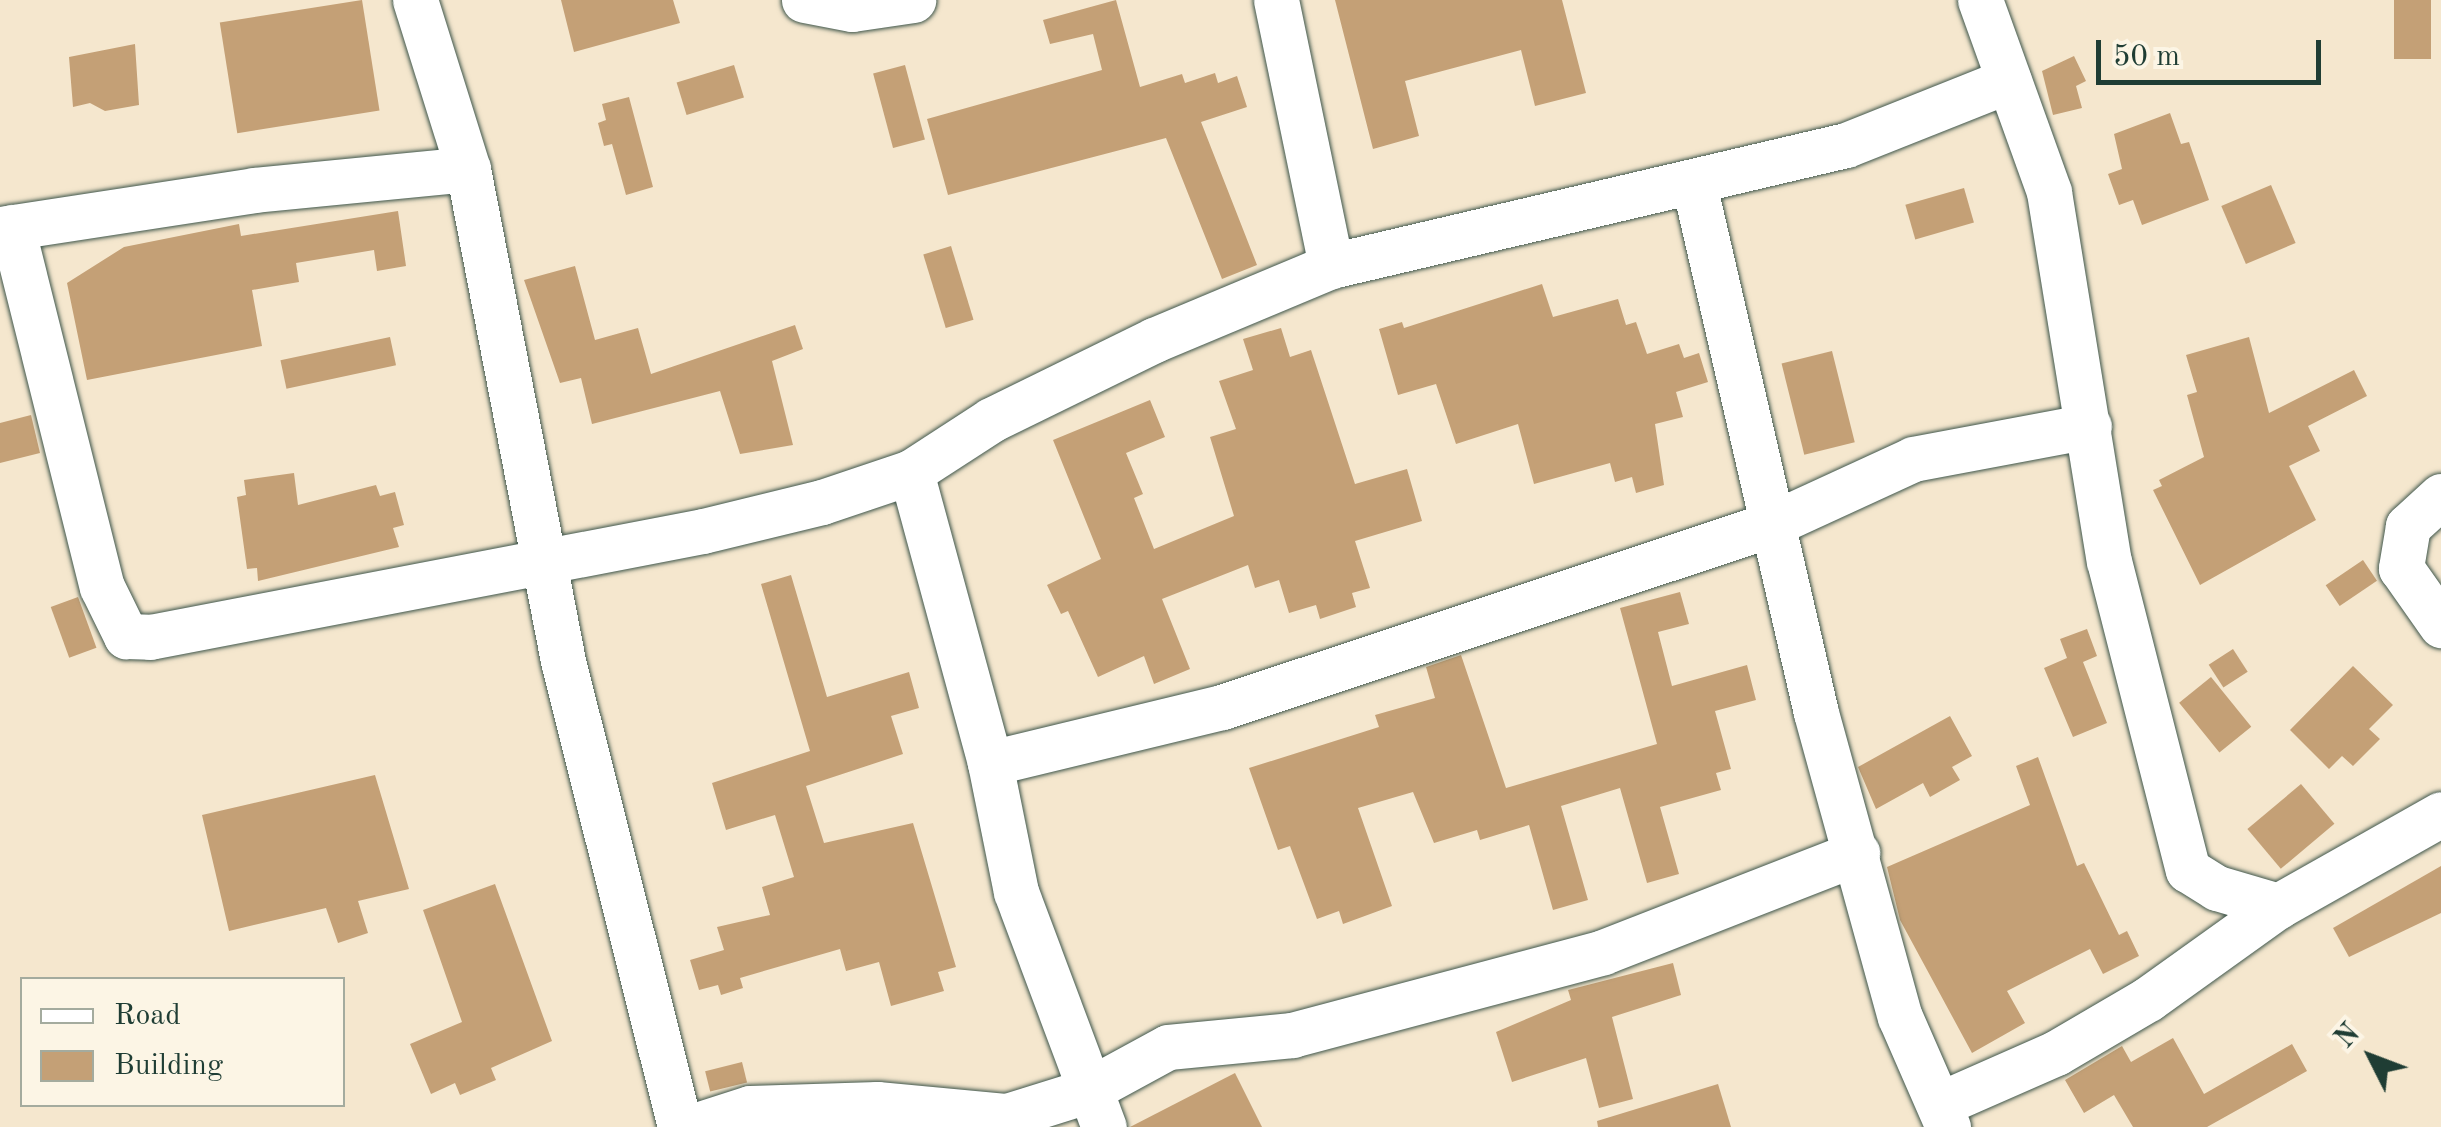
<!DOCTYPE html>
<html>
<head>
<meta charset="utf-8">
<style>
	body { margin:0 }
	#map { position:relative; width:2441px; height:1127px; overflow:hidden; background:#f5e7ce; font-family:"Old Standard TT",serif }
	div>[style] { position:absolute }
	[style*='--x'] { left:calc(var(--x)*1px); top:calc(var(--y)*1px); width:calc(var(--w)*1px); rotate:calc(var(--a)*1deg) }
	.building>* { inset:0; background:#c4a076; transform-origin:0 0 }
	.roads { filter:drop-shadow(0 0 2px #3f564b) drop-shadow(0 0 2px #3f564b) }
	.minor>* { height:45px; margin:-22.5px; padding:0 22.5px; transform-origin:22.5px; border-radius:22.5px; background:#fff }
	span { translate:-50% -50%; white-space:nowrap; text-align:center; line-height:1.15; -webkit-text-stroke:9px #fcf5e5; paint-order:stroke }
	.legend { position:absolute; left:20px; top:977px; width:325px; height:130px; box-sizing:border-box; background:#fcf5e5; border:2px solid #a4ab9e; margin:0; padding:12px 18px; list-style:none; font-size:30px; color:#1f3d34 }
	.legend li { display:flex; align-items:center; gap:20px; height:50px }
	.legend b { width:50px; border:2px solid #a4ab9e }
	.north { position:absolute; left:2321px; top:1007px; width:100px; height:100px; -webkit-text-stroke:8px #fcf5e5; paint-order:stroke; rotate:312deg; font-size:28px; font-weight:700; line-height:40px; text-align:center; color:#1f3d34 }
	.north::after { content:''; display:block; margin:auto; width:35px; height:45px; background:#1f3d34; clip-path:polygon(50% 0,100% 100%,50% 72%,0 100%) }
	.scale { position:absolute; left:2096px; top:40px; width:225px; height:45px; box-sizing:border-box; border:5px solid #1f3d34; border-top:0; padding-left:12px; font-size:30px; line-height:35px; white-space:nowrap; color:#1f3d34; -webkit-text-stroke:8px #fcf5e5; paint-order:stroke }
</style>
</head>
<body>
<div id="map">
	<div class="building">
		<i style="left:362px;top:0;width:112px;height:144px;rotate:81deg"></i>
		<i style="clip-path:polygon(561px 0,673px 0,680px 23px,574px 52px)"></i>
		<i style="clip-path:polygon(1116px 0,1140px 87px,1182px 74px,1185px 83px,1215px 73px,1218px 83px,1237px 76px,1247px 107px,1201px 122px,1257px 265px,1222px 279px,1166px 138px,948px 195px,927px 119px,1102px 70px,1093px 34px,1050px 44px,1043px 20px)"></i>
		<i style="clip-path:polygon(1335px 0,1562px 0,1586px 93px,1535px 106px,1521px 50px,1405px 81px,1419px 136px,1373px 149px)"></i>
		<i style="left:2394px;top:0;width:37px;height:59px"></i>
		<i style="clip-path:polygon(135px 44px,139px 105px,105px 111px,90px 103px,73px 107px,69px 57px)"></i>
		<i style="clip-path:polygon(2074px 56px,2086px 81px,2076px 86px,2082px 108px,2053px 115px,2042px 71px)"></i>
		<i style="left:734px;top:65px;width:34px;height:60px;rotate:73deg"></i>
		<i style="left:905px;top:65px;width:77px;height:33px;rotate:75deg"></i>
		<i style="clip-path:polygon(629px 97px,653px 187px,626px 195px,612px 144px,604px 146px,598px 123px,606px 120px,602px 104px)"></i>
		<i style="clip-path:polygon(2170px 113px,2181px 144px,2189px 142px,2209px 200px,2142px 225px,2133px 200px,2119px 205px,2108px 174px,2122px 169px,2114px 134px)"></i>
		<i style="left:2271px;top:185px;width:63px;height:54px;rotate:67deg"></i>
		<i style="left:1964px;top:188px;width:36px;height:61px;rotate:74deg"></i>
		<i style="clip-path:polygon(398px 211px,406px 266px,377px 271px,374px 250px,296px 263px,299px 282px,252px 290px,262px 346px,87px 380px,67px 283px,124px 247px,239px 224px,241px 236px)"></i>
		<i style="left:951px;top:246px;width:77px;height:29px;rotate:73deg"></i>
		<i style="clip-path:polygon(575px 266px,595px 340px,638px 328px,651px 374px,795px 325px,803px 349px,772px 361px,793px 445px,740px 454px,720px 391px,592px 424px,581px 378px,560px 383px,524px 280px)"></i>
		<i style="clip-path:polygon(1542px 284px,1553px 317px,1618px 299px,1626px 325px,1636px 322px,1647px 354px,1679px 344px,1684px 358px,1699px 353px,1708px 382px,1676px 392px,1683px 417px,1655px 424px,1664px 485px,1636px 493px,1632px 477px,1615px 482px,1610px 463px,1534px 484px,1518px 424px,1456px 444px,1436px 384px,1398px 395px,1379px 329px,1402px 322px,1404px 328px)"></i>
		<i style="clip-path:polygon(1281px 328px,1290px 357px,1311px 350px,1355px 484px,1407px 469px,1422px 521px,1355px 541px,1370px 588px,1352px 593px,1356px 607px,1320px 619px,1316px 605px,1289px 613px,1279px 580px,1255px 588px,1248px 565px,1162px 599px,1190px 669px,1154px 684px,1144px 656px,1098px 677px,1068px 611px,1061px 614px,1047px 585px,1101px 559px,1053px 440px,1150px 400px,1165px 437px,1126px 453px,1143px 494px,1134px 498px,1154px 549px,1234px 516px,1210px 437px,1236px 429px,1219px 381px,1253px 370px,1243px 339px)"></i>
		<i style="left:390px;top:337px;width:29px;height:112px;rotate:78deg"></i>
		<i style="clip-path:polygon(2249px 337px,2269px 413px,2354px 370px,2367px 396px,2308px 426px,2320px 451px,2289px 466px,2316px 520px,2200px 585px,2153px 490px,2162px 486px,2159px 480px,2204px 457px,2187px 395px,2197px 392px,2186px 355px)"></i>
		<i style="left:1832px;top:351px;width:94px;height:52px;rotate:76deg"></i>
		<i style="clip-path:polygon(31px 415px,40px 453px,0 463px,0 423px)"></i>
		<i style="clip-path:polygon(294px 473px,298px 505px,376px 485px,380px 496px,395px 492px,404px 525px,393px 528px,399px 547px,258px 581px,257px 568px,247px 569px,237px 497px,246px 495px,244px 480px)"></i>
		<i style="left:2363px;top:560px;width:25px;height:45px;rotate:56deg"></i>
		<i style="clip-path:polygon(791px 575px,827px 697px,909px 672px,919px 708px,891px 716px,903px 754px,806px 786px,824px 843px,913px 823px,956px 967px,938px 972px,944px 991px,891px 1006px,879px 962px,846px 971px,840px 949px,740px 978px,743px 988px,721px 995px,718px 985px,699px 990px,690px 960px,724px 950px,717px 927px,770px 915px,762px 887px,794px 877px,775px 815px,726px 830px,712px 783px,810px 751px,761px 584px)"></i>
		<i style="clip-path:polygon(1680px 592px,1689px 624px,1658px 632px,1672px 686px,1747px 665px,1756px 700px,1715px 711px,1731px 769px,1716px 773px,1721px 790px,1660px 807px,1679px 874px,1647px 883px,1620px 788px,1561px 806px,1588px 900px,1553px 910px,1529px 825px,1480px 840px,1477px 830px,1434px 843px,1413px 792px,1358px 808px,1392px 906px,1343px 924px,1339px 911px,1317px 919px,1290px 846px,1278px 850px,1249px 768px,1379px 727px,1375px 715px,1435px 698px,1426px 667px,1461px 655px,1506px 788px,1657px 744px,1620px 608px)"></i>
		<i style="left:78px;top:597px;width:54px;height:29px;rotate:70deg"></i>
		<i style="clip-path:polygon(2087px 629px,2097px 656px,2083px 662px,2107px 723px,2073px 737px,2044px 668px,2067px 658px,2060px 639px)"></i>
		<i style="left:2233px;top:649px;width:27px;height:29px;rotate:57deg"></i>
		<i style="clip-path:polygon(2353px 666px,2393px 705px,2369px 729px,2380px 739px,2353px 766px,2342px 756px,2329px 769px,2290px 730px)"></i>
		<i style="left:2211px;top:677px;width:64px;height:41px;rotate:51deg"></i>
		<i style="clip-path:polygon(1950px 716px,1972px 756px,1952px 767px,1960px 780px,1930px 797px,1923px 783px,1876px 809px,1858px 767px)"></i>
		<i style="clip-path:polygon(2038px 757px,2077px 866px,2084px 863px,2119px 935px,2127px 931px,2139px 956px,2103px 974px,2090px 949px,2007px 991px,2025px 1023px,1972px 1053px,1900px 920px,1887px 867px,2030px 805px,2016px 766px)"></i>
		<i style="clip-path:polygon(375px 775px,409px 889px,358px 901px,368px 933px,338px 943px,326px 908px,229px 931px,202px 815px)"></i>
		<i style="left:2301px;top:784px;width:52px;height:70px;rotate:50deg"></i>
		<i style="clip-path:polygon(2441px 866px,2441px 913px,2349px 957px,2333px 928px)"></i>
		<i style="clip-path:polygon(495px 884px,552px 1041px,491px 1068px,496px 1080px,460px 1095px,455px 1083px,431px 1094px,410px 1044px,462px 1022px,423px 910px)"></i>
		<i style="clip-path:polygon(1673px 963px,1681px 995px,1612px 1017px,1633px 1099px,1599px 1108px,1586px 1058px,1512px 1082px,1496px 1032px,1571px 1000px,1568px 990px)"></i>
		<i style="clip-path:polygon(2173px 1038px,2204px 1094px,2292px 1044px,2307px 1071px,2207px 1127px,2133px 1127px,2114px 1095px,2084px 1113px,2065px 1080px,2122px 1046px,2131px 1062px)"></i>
		<i style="left:742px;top:1062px;width:21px;height:38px;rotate:76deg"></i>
		<i style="clip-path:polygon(1235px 1073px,1262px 1127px,1130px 1127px)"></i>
		<i style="clip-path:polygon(1718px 1084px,1731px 1127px,1598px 1127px,1597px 1121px)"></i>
	</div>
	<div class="roads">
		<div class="minor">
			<i style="--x:415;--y:0;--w:177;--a:72.6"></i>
			<i style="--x:468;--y:169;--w:501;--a:79.07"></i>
			<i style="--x:563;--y:661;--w:480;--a:75.9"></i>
			<i style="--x:804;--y:0;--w:49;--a:10.6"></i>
			<i style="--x:852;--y:9;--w:62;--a:-8.4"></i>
			<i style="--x:1276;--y:0;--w:272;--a:78.3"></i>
			<i style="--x:1980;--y:0;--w:204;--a:70.2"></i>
			<i style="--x:2049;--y:192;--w:374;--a:80.8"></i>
			<i style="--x:2109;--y:561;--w:319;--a:75.7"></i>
			<i style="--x:2188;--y:870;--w:34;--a:32"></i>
			<i style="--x:2217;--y:888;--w:64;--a:16.4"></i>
			<i style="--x:1694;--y:184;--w:543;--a:77.01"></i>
			<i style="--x:1816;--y:713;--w:315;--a:74.6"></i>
			<i style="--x:1900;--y:1017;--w:120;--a:66.4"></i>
			<i style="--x:12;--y:227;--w:371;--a:76"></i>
			<i style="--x:102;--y:587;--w:55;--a:63.9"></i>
			<i style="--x:126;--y:636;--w:24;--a:2"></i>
			<i style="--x:150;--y:637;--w:563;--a:-10.85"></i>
			<i style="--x:703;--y:531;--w:122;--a:-13.7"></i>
			<i style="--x:822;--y:502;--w:94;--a:-18.6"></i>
			<i style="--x:911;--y:472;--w:95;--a:-33"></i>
			<i style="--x:991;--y:420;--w:182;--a:-26.1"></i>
			<i style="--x:1154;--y:340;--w:192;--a:-22.7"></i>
			<i style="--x:1331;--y:266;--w:529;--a:-13.22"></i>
			<i style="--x:1846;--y:145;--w:175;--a:-21.7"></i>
			<i style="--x:0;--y:229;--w:257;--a:-8.7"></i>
			<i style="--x:254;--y:190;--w:215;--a:-5.6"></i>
			<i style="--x:911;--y:472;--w:302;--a:74.8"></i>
			<i style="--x:990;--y:763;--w:132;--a:78.6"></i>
			<i style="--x:1016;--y:892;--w:251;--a:69.5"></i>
			<i style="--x:2441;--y:496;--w:45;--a:137.7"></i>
			<i style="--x:2408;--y:526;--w:43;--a:99.5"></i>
			<i style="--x:2401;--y:568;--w:70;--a:54.9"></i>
			<i style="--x:990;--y:763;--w:239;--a:-13.6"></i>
			<i style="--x:1222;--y:707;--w:580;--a:-18.4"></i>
			<i style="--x:1772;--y:524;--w:155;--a:-24.7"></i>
			<i style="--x:1913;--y:459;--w:179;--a:-10.6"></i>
			<i style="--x:1940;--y:1104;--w:127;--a:-23.7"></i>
			<i style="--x:2056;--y:1053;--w:107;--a:-30.4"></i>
			<i style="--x:2148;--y:999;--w:160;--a:-35.6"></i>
			<i style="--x:2278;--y:906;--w:187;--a:-29.4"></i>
			<i style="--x:691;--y:1127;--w:62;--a:-17.9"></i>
			<i style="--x:750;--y:1108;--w:127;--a:-1.8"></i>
			<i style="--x:877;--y:1104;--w:131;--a:5.3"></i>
			<i style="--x:1007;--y:1116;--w:84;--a:-17.4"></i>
			<i style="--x:1087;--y:1091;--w:92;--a:-28.5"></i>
			<i style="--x:1168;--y:1047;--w:125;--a:-5.5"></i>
			<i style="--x:1292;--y:1035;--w:322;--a:-14.9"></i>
			<i style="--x:1603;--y:952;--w:273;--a:-21.3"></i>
		</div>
	</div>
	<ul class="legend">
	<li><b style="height:12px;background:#fff"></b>Road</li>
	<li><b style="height:28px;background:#c4a076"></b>Building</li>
	</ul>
	<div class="north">N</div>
	<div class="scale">50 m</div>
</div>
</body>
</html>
